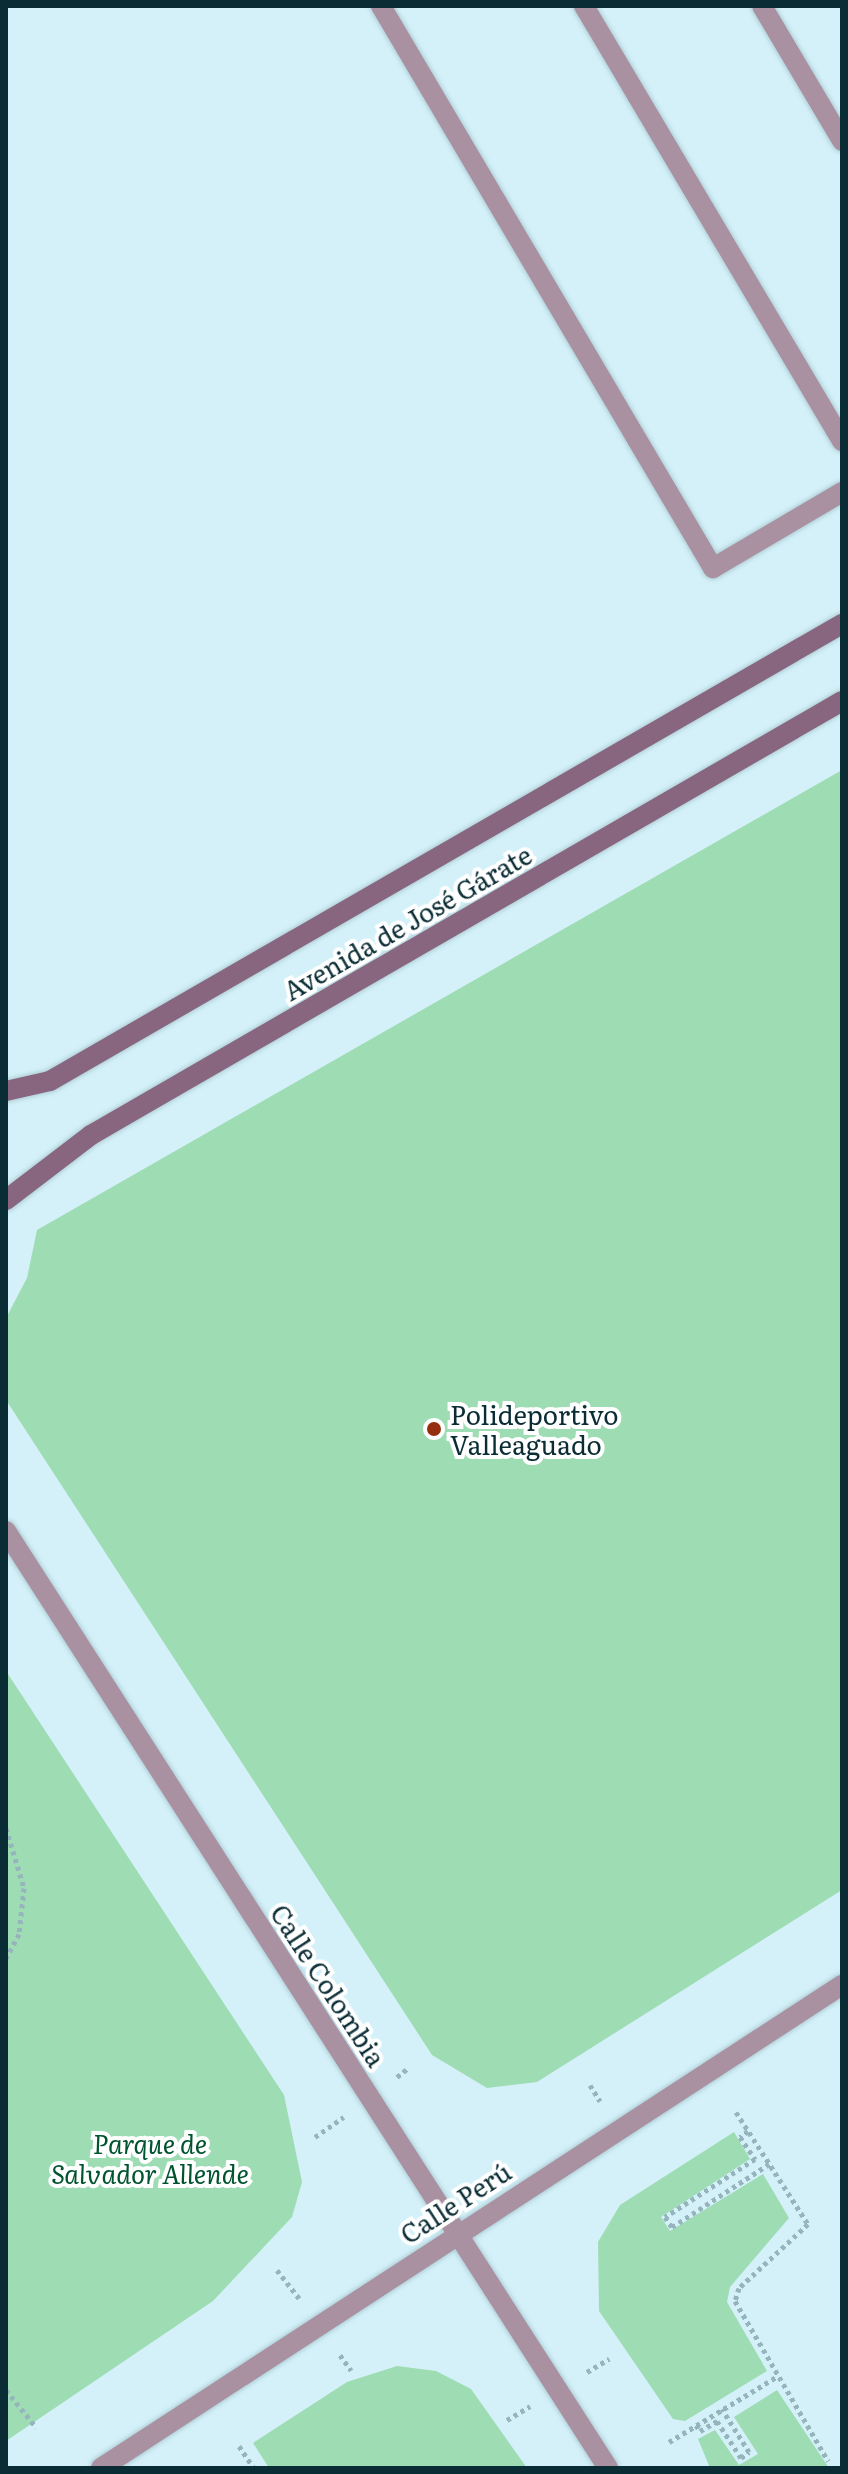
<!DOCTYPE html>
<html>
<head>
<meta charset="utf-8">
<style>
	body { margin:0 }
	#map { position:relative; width:848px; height:2474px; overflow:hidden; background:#d4f1f9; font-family:Literata,serif }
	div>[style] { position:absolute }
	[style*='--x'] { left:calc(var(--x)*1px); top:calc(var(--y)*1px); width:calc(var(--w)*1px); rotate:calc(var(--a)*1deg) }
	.green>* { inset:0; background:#9edcb4 }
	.path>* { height:5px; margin-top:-2.5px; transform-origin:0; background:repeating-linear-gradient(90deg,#96b4bc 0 4px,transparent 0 8px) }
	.roads { filter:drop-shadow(0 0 2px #b0ced6) drop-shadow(0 0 2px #b0ced6) }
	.lane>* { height:20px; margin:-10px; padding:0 10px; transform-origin:10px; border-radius:10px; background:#a991a2 }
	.street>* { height:20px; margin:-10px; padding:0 10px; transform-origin:10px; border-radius:10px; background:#a991a2 }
	.secondary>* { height:20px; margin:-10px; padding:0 10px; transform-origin:10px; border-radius:10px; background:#88667f }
	.dots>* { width:22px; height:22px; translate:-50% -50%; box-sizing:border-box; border:4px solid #fff; border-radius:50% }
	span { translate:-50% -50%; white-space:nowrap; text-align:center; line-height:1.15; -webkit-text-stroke:8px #fff; paint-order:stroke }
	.street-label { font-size:26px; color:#0a2c34 }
	.poi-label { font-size:26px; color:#0a2c34 }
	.left { translate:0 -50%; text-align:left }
	.park-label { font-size:26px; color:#00542f; font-style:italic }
	.frame { position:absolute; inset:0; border:8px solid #0a2c34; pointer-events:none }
</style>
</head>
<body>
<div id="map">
	<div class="green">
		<i style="clip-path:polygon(842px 770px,842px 1890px,537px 2082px,487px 2088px,432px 2055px,6px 1400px,6px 1318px,27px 1278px,37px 1230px)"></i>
		<i style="clip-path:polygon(6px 1671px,284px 2095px,302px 2182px,292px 2217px,213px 2301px,6px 2441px)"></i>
		<i style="clip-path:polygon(734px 2132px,750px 2159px,661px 2217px,670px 2231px,763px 2174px,789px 2218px,730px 2287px,727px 2302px,767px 2371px,685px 2421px,673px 2419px,599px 2311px,598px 2242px,620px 2205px)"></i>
		<i style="clip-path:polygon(397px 2366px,436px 2371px,471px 2389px,527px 2468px,269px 2468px,253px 2443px,347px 2382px)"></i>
		<i style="clip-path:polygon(777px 2390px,829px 2468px,710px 2468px,698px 2439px,715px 2430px,739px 2465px,758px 2454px,734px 2417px)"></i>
	</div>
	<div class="path">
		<i style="--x:6;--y:1828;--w:63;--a:73.3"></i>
		<i style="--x:24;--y:1888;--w:46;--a:96.2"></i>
		<i style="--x:19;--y:1934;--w:27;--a:118"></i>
		<i style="--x:397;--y:2077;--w:13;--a:-39"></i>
		<i style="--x:590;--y:2085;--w:19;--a:58"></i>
		<i style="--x:736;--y:2112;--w:133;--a:57.3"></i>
		<i style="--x:808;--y:2224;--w:94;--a:137.2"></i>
		<i style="--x:739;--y:2288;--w:14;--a:107"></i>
		<i style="--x:735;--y:2301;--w:185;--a:59.8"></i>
		<i style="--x:748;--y:2131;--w:10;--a:143"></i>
		<i style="--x:740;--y:2137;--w:27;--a:56"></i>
		<i style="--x:755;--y:2159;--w:107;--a:147.2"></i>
		<i style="--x:665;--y:2217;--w:12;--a:55"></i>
		<i style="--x:672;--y:2227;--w:116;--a:-33"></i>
		<i style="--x:315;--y:2137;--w:35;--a:-35"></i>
		<i style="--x:277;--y:2270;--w:36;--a:52"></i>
		<i style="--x:340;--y:2355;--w:19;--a:54"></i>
		<i style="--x:587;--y:2372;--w:26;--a:-31"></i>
		<i style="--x:6;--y:2390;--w:48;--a:51"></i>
		<i style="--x:507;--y:2420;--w:27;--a:-31"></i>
		<i style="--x:696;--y:2425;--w:7;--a:56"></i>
		<i style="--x:700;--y:2431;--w:20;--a:-30"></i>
		<i style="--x:717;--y:2421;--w:44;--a:57"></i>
		<i style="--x:741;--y:2458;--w:10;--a:-37"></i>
		<i style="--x:749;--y:2452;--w:51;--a:-122.1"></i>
		<i style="--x:669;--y:2442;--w:127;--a:-31.2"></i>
		<i style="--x:239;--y:2446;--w:27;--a:56"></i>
	</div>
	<div class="roads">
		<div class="lane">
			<i style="--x:381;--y:6;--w:653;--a:59.43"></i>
			<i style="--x:713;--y:568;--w:150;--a:-30.5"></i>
			<i style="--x:584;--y:6;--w:506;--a:59.33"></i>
			<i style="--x:762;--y:6;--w:157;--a:59.3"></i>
		</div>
		<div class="street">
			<i style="--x:6;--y:1531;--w:1114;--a:57.28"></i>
			<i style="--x:101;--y:2468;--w:885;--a:-33.1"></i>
		</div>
		<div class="secondary">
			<i style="--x:6;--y:1091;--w:45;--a:-12.8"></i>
			<i style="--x:50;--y:1081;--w:914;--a:-29.99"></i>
			<i style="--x:6;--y:1200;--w:107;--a:-37.4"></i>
			<i style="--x:91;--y:1135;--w:867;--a:-30.02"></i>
		</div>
	</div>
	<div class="dots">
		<i style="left:434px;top:1429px;background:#952e0f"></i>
	</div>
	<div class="street-label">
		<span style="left:407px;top:922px;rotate:-30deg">Avenida de José Gárate</span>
		<span style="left:329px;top:1985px;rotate:57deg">Calle Colombia</span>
		<span style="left:455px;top:2202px;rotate:-33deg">Calle Perú</span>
	</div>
	<div class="poi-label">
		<span class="left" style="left:450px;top:1429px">Polideportivo<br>Valleaguado</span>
	</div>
	<div class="park-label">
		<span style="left:150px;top:2158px">Parque de<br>Salvador Allende</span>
	</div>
	<div class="frame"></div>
</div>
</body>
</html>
